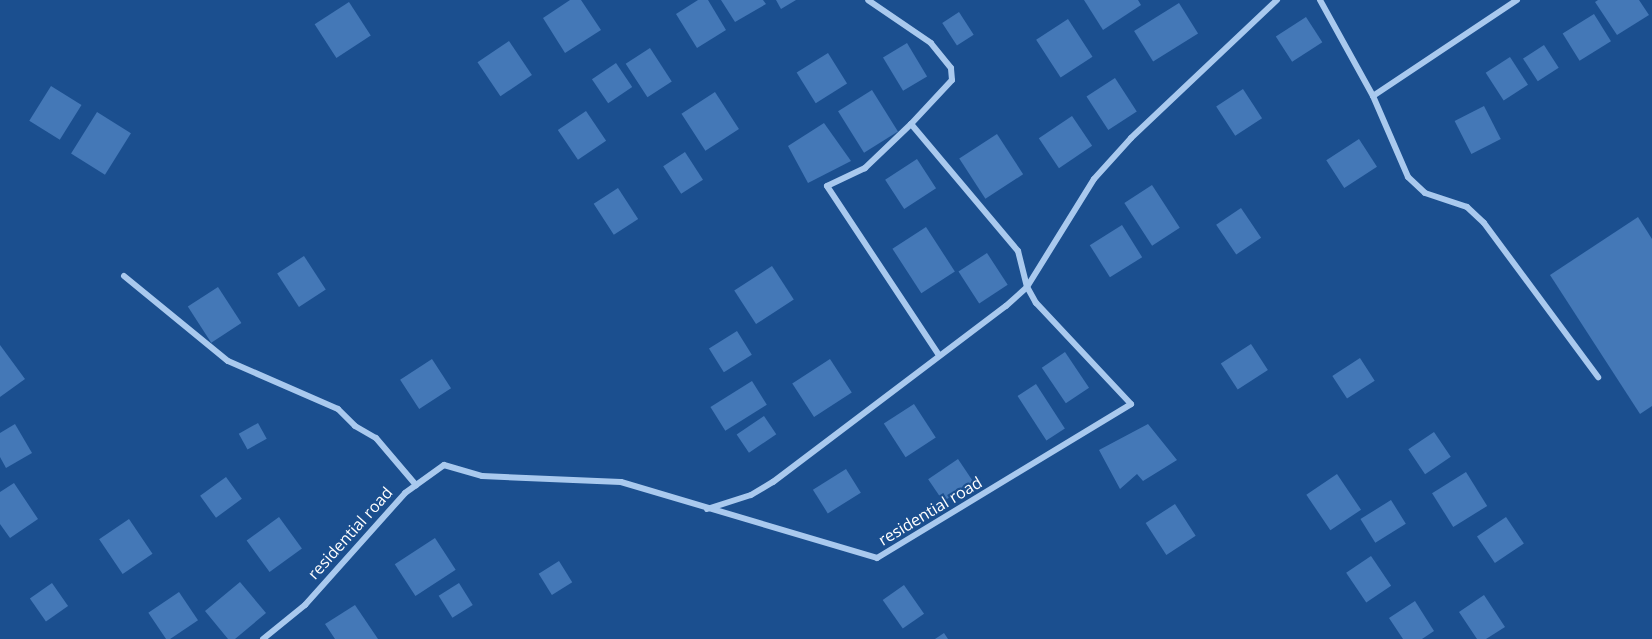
<!DOCTYPE html>
<html>
<head>
<meta charset="utf-8">
<style>
	body { margin:0 }
	#map { position:relative; width:1652px; height:639px; overflow:hidden; background:#1b4f8f; font-family:"Open Sans",sans-serif }
	div>[style] { position:absolute }
	[style*='--x'] { left:calc(var(--x)*1px); top:calc(var(--y)*1px); width:calc(var(--w)*1px); rotate:calc(var(--a)*1deg) }
	.building>* { inset:0; background:#4478b7; transform-origin:0 0 }
	.street>* { height:6px; margin:-3px; padding:0 3px; transform-origin:3px; border-radius:3px; background:#a9c9ee }
	span { translate:-50% -50%; white-space:nowrap; text-align:center; line-height:1.15; -webkit-text-stroke:4.5px #1b4f8f; paint-order:stroke }
	.street-label { font-size:16px; color:#fff }
</style>
</head>
<body>
<div id="map">
	<div class="building">
		<i style="clip-path:polygon(570px 0,581px 0,601px 30px,565px 53px,543px 18px)"></i>
		<i style="clip-path:polygon(698px 0,708px 0,726px 30px,697px 48px,676px 14px)"></i>
		<i style="clip-path:polygon(721px 0,763px 0,766px 4px,735px 22px)"></i>
		<i style="clip-path:polygon(776px 0,796px 0,781px 9px)"></i>
		<i style="clip-path:polygon(1084px 0,1138px 0,1141px 5px,1103px 30px)"></i>
		<i style="clip-path:polygon(1598px 0,1639px 0,1649px 15px,1617px 35px,1595px 2px)"></i>
		<i style="left:349px;top:2px;width:40px;height:41px;rotate:57deg"></i>
		<i style="left:1179px;top:3px;width:36px;height:53px;rotate:58deg"></i>
		<i style="left:959px;top:12px;width:27px;height:20px;rotate:57deg"></i>
		<i style="left:1594px;top:14px;width:32px;height:37px;rotate:58deg"></i>
		<i style="left:1306px;top:17px;width:30px;height:36px;rotate:57deg"></i>
		<i style="left:1068px;top:19px;width:45px;height:38px;rotate:57deg"></i>
		<i style="left:509px;top:41px;width:41px;height:38px;rotate:56deg"></i>
		<i style="left:907px;top:43px;width:39px;height:28px;rotate:59deg"></i>
		<i style="left:1544px;top:45px;width:27px;height:25px;rotate:57deg"></i>
		<i style="left:650px;top:48px;width:40px;height:29px;rotate:57deg"></i>
		<i style="left:828px;top:53px;width:36px;height:37px;rotate:58deg"></i>
		<i style="left:1510px;top:57px;width:33px;height:29px;rotate:57deg"></i>
		<i style="left:616px;top:63px;width:29px;height:29px;rotate:56deg"></i>
		<i style="left:1115px;top:78px;width:40px;height:34px;rotate:57deg"></i>
		<i style="left:51px;top:86px;width:36px;height:41px;rotate:32deg"></i>
		<i style="left:1243px;top:89px;width:35px;height:32px;rotate:57deg"></i>
		<i style="left:872px;top:90px;width:49px;height:40px;rotate:58deg"></i>
		<i style="left:715px;top:92px;width:44px;height:40px;rotate:57deg"></i>
		<i style="left:1484px;top:106px;width:37px;height:33px;rotate:63deg"></i>
		<i style="left:586px;top:111px;width:36px;height:34px;rotate:56deg"></i>
		<i style="left:97px;top:112px;width:40px;height:49px;rotate:32deg"></i>
		<i style="left:1072px;top:116px;width:36px;height:40px;rotate:56deg"></i>
		<i style="clip-path:polygon(824px 123px,851px 161px,808px 183px,788px 146px)"></i>
		<i style="left:997px;top:134px;width:48px;height:45px;rotate:57deg"></i>
		<i style="left:1359px;top:139px;width:33px;height:39px;rotate:57deg"></i>
		<i style="left:685px;top:152px;width:33px;height:26px;rotate:57deg"></i>
		<i style="left:917px;top:159px;width:35px;height:38px;rotate:57deg"></i>
		<i style="left:1152px;top:185px;width:51px;height:33px;rotate:57deg"></i>
		<i style="left:618px;top:188px;width:37px;height:29px;rotate:57deg"></i>
		<i style="left:1241px;top:208px;width:36px;height:30px;rotate:56deg"></i>
		<i style="clip-path:polygon(1638px 217px,1652px 239px,1652px 406px,1640px 414px,1550px 275px)"></i>
		<i style="left:1122px;top:225px;width:38px;height:38px;rotate:58deg"></i>
		<i style="left:926px;top:227px;width:53px;height:40px;rotate:57deg"></i>
		<i style="left:987px;top:253px;width:38px;height:34px;rotate:57deg"></i>
		<i style="left:304px;top:256px;width:40px;height:32px;rotate:57deg"></i>
		<i style="left:772px;top:266px;width:40px;height:45px;rotate:57deg"></i>
		<i style="left:218px;top:287px;width:43px;height:36px;rotate:57deg"></i>
		<i style="left:737px;top:331px;width:28px;height:33px;rotate:58deg"></i>
		<i style="left:1251px;top:344px;width:31px;height:36px;rotate:57deg"></i>
		<i style="clip-path:polygon(0 345px,25px 379px,0 397px)"></i>
		<i style="left:1065px;top:352px;width:43px;height:28px;rotate:56deg"></i>
		<i style="left:1360px;top:358px;width:27px;height:33px;rotate:57deg"></i>
		<i style="left:432px;top:359px;width:35px;height:38px;rotate:57deg"></i>
		<i style="left:830px;top:359px;width:40px;height:45px;rotate:57deg"></i>
		<i style="left:752px;top:381px;width:28px;height:49px;rotate:58deg"></i>
		<i style="left:1036px;top:384px;width:53px;height:22px;rotate:57deg"></i>
		<i style="left:914px;top:404px;width:40px;height:36px;rotate:57deg"></i>
		<i style="left:764px;top:416px;width:22px;height:33px;rotate:56deg"></i>
		<i style="left:258px;top:423px;width:18px;height:22px;rotate:61deg"></i>
		<i style="clip-path:polygon(15px 424px,32px 453px,6px 468px,0 457px,0 433px)"></i>
		<i style="clip-path:polygon(1148px 424px,1177px 460px,1143px 481px,1137px 474px,1120px 489px,1099px 450px)"></i>
		<i style="left:1434px;top:432px;width:30px;height:31px;rotate:56deg"></i>
		<i style="left:958px;top:459px;width:27px;height:36px;rotate:56deg"></i>
		<i style="left:846px;top:469px;width:28px;height:39px;rotate:58deg"></i>
		<i style="left:1466px;top:472px;width:40px;height:40px;rotate:58deg"></i>
		<i style="left:1337px;top:474px;width:43px;height:37px;rotate:56deg"></i>
		<i style="left:226px;top:477px;width:27px;height:32px;rotate:54deg"></i>
		<i style="clip-path:polygon(14px 483px,38px 519px,10px 538px,0 524px,0 492px)"></i>
		<i style="left:1391px;top:500px;width:28px;height:36px;rotate:58deg"></i>
		<i style="left:1175px;top:504px;width:38px;height:35px;rotate:57deg"></i>
		<i style="left:279px;top:517px;width:39px;height:40px;rotate:54deg"></i>
		<i style="left:1506px;top:517px;width:32px;height:35px;rotate:56deg"></i>
		<i style="left:129px;top:519px;width:42px;height:36px;rotate:56deg"></i>
		<i style="left:435px;top:538px;width:38px;height:48px;rotate:57deg"></i>
		<i style="left:1371px;top:556px;width:36px;height:30px;rotate:56deg"></i>
		<i style="left:559px;top:561px;width:25px;height:24px;rotate:58deg"></i>
		<i style="clip-path:polygon(240px 582px,266px 613px,235px 639px,228px 639px,205px 611px)"></i>
		<i style="left:52px;top:583px;width:28px;height:27px;rotate:55deg"></i>
		<i style="left:459px;top:583px;width:26px;height:24px;rotate:58deg"></i>
		<i style="left:904px;top:585px;width:35px;height:26px;rotate:55deg"></i>
		<i style="left:179px;top:592px;width:34px;height:37px;rotate:56deg"></i>
		<i style="clip-path:polygon(1484px 595px,1505px 627px,1486px 639px,1477px 639px,1459px 612px)"></i>
		<i style="clip-path:polygon(1415px 601px,1434px 631px,1422px 639px,1403px 639px,1389px 618px)"></i>
		<i style="clip-path:polygon(355px 605px,378px 639px,335px 639px,325px 624px)"></i>
		<i style="clip-path:polygon(944px 633px,948px 639px,935px 639px)"></i>
	</div>
	<div class="street">
		<i style="--x:1320;--y:0;--w:110;--a:61.1"></i>
		<i style="--x:1373;--y:96;--w:173;--a:-33.7"></i>
		<i style="--x:1373;--y:96;--w:88;--a:66.6"></i>
		<i style="--x:1408;--y:177;--w:23;--a:43"></i>
		<i style="--x:1425;--y:193;--w:44;--a:18.4"></i>
		<i style="--x:1467;--y:207;--w:23;--a:43"></i>
		<i style="--x:1484;--y:223;--w:192;--a:53.5"></i>
		<i style="--x:911;--y:124;--w:64;--a:136.3"></i>
		<i style="--x:865;--y:168;--w:42;--a:154.7"></i>
		<i style="--x:827;--y:186;--w:203;--a:56.5"></i>
		<i style="--x:124;--y:276;--w:134;--a:39.3"></i>
		<i style="--x:228;--y:361;--w:120;--a:23.6"></i>
		<i style="--x:338;--y:409;--w:24;--a:45"></i>
		<i style="--x:355;--y:426;--w:24;--a:30"></i>
		<i style="--x:376;--y:438;--w:62;--a:49.6"></i>
		<i style="--x:707;--y:509;--w:46;--a:-17.7"></i>
		<i style="--x:751;--y:495;--w:26;--a:-31"></i>
		<i style="--x:773;--y:482;--w:292;--a:-37.1"></i>
		<i style="--x:1006;--y:306;--w:28;--a:-42"></i>
		<i style="--x:1027;--y:287;--w:127;--a:-58.2"></i>
		<i style="--x:1094;--y:179;--w:55;--a:-47.9"></i>
		<i style="--x:1131;--y:138;--w:201;--a:-43.4"></i>
		<i style="--x:263;--y:639;--w:54;--a:-39"></i>
		<i style="--x:305;--y:605;--w:150;--a:-48.2"></i>
		<i style="--x:405;--y:493;--w:48;--a:-35.7"></i>
		<i style="--x:444;--y:465;--w:40;--a:16"></i>
		<i style="--x:482;--y:476;--w:139;--a:2.5"></i>
		<i style="--x:621;--y:482;--w:267;--a:16.5"></i>
		<i style="--x:877;--y:558;--w:297;--a:-31.2"></i>
		<i style="--x:1131;--y:404;--w:139;--a:-133.2"></i>
		<i style="--x:1036;--y:303;--w:18;--a:-119"></i>
		<i style="--x:1027;--y:287;--w:37;--a:-104"></i>
		<i style="--x:1018;--y:251;--w:166;--a:-130.1"></i>
		<i style="--x:911;--y:124;--w:60;--a:-47"></i>
		<i style="--x:952;--y:80;--w:12;--a:-95"></i>
		<i style="--x:951;--y:68;--w:32;--a:-129"></i>
		<i style="--x:931;--y:43;--w:76;--a:-145.7"></i>
	</div>
	<div class="street-label">
		<span style="left:930px;top:511px;rotate:-31deg">residential road</span>
		<span style="left:350px;top:533px;rotate:-48deg">residential road</span>
	</div>
</div>
</body>
</html>
